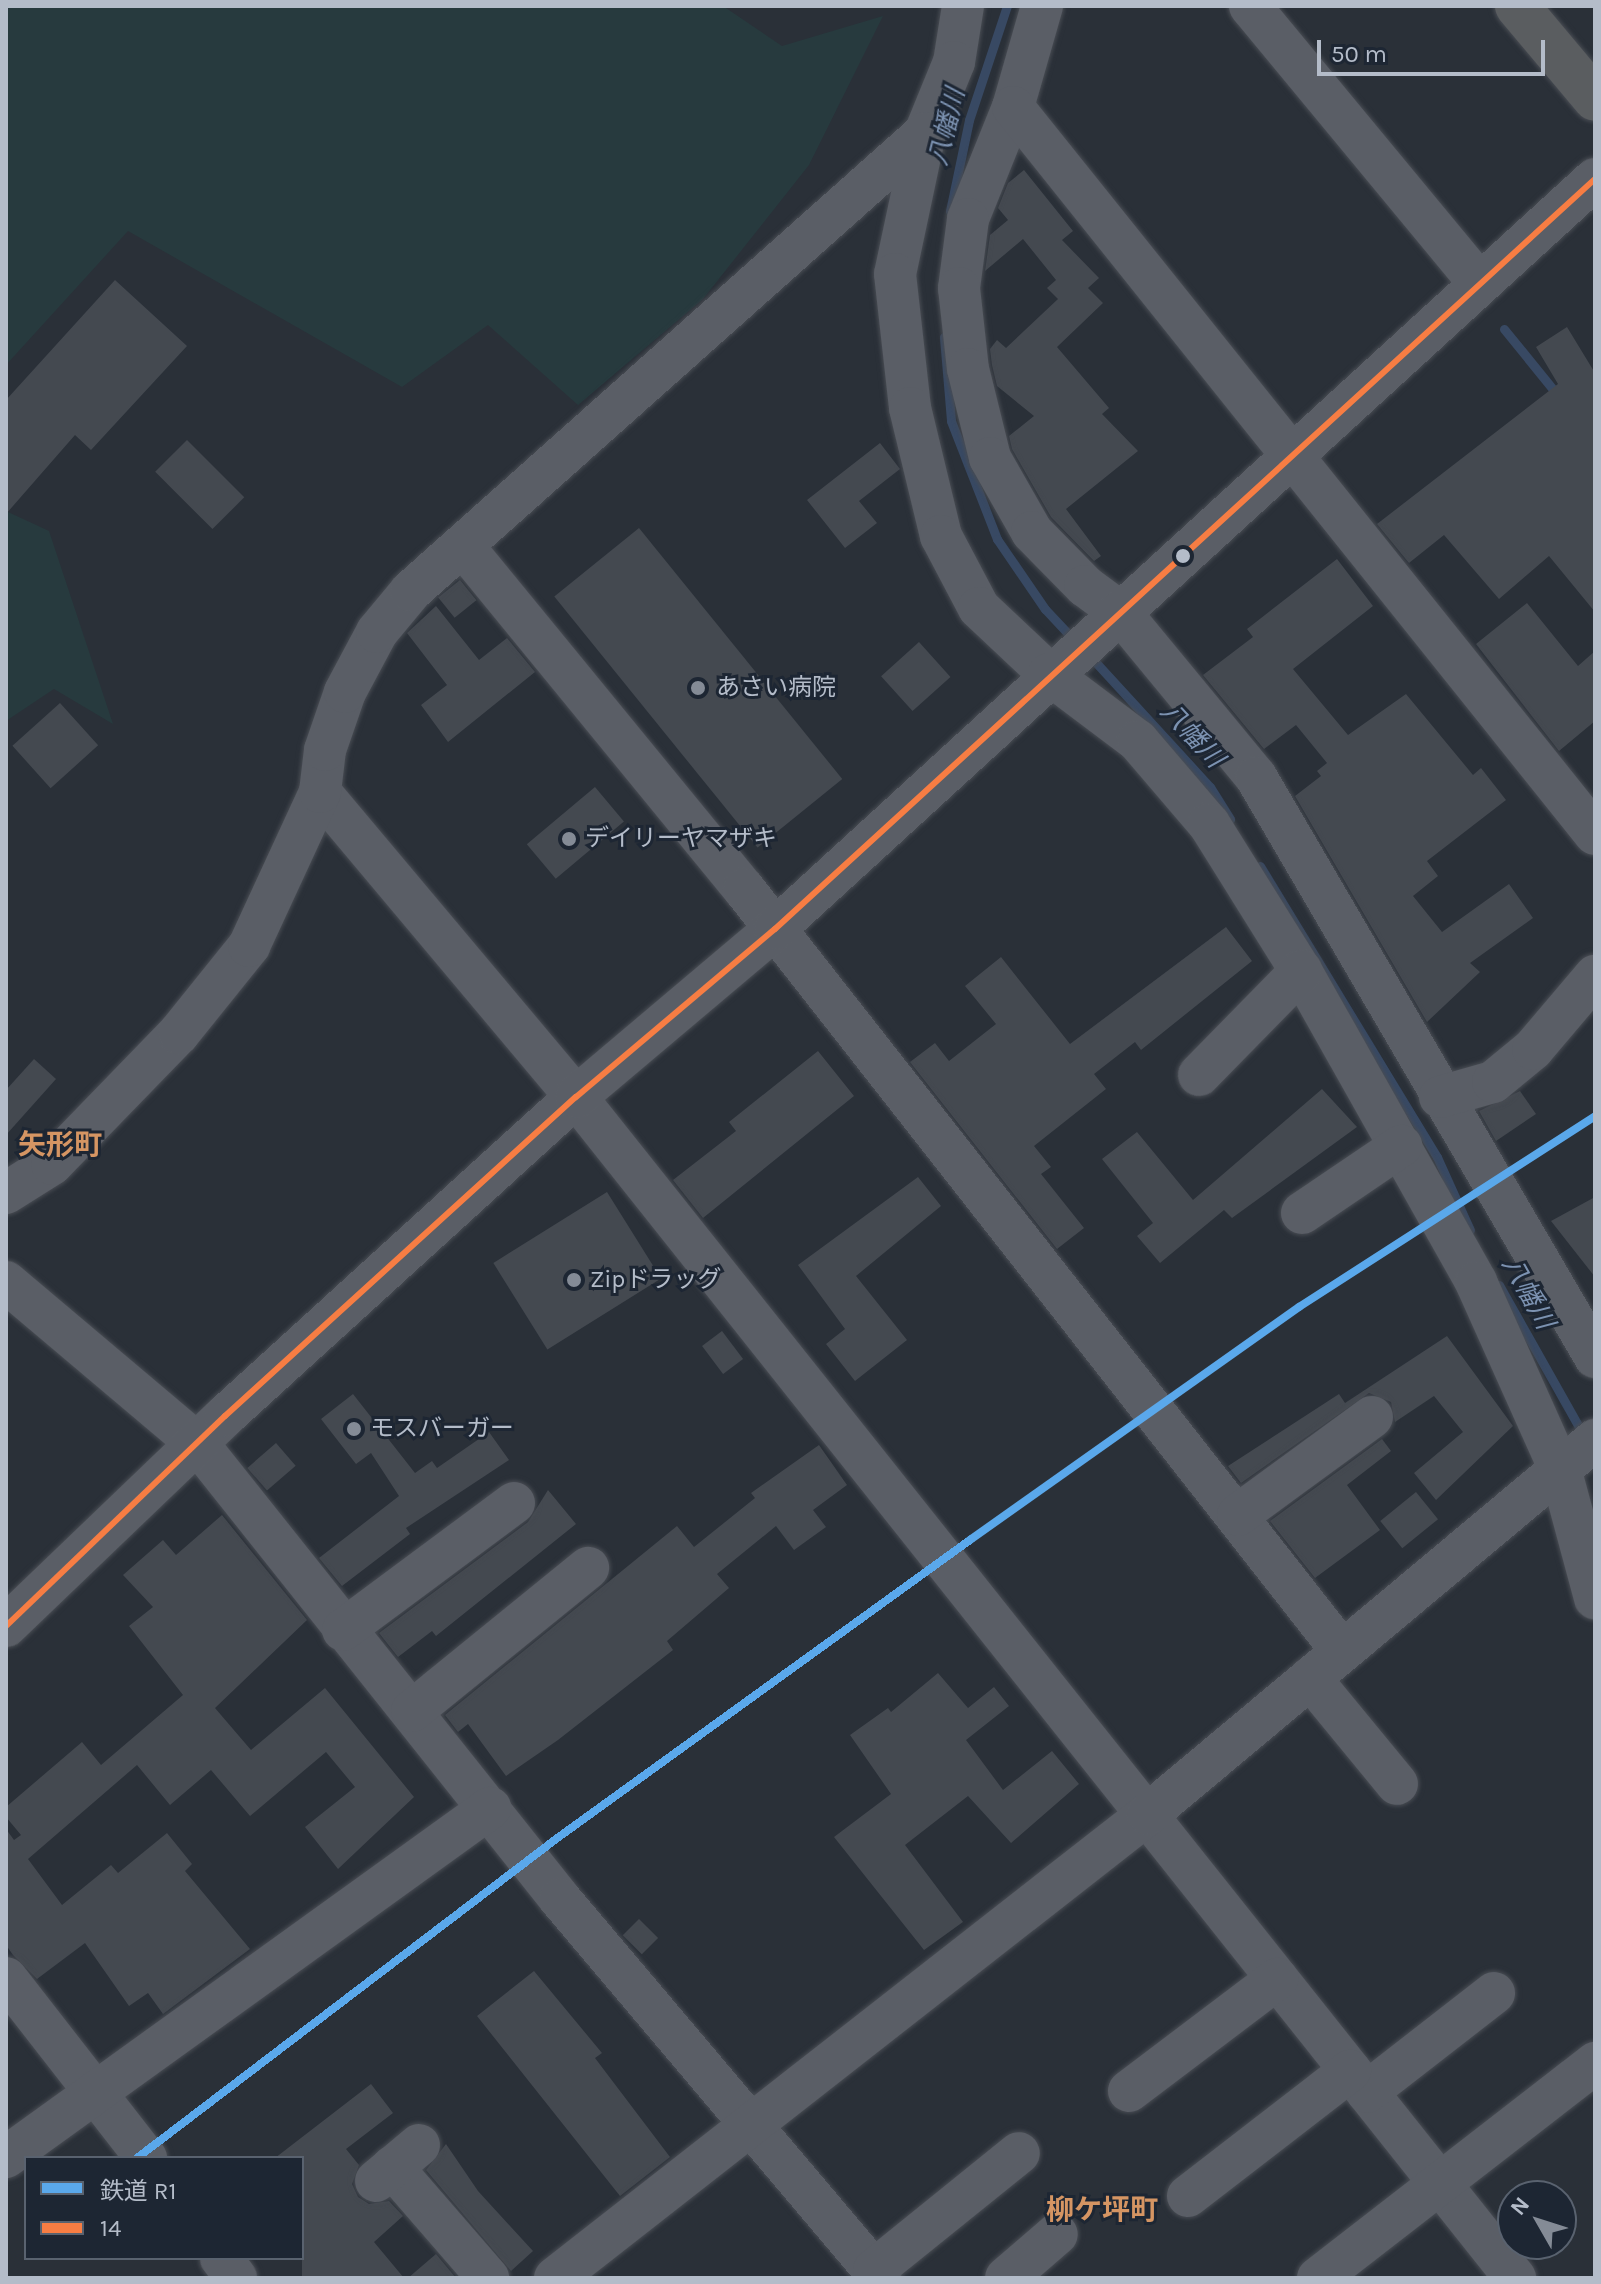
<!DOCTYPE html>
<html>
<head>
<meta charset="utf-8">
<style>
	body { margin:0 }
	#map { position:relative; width:1601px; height:2284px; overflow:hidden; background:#2a3038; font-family:Karla,"Noto Sans JP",sans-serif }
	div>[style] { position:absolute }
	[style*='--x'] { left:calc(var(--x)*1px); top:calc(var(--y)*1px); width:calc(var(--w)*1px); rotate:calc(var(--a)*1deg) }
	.green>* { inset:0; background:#273a3e }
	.stream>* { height:9px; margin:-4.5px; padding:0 4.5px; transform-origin:4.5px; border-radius:4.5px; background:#384963 }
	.building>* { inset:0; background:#444950; transform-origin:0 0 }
	.roads { filter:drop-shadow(0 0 2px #484c53) drop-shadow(0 0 2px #484c53) }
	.minor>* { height:42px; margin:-21px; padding:0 21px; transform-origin:21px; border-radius:21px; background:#5a5e66 }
	.highway>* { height:44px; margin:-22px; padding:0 22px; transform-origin:22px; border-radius:22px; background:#5a5d60 }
	.bus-1>* { height:6px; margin:-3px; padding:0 3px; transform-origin:3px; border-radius:3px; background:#f77d43 }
	.rail-1>* { height:8px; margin:-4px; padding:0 4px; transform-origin:4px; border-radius:4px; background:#5aa8eb }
	.dots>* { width:22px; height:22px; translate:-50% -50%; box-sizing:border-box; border:4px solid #1d2633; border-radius:50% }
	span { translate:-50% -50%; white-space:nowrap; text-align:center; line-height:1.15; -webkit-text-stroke:6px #1d2633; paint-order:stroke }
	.poi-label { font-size:24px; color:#b4bcc9 }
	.left { translate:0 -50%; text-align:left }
	.water-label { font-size:26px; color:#7c92b1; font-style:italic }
	.quarter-label { font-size:28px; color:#d59563; font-weight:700 }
	.frame { position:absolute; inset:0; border:8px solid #b4bcc9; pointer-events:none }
	.legend { position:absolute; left:24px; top:2156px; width:280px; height:104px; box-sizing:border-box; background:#1d2633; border:2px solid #59626f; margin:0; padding:10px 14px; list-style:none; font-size:24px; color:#b4bcc9 }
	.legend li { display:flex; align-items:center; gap:16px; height:40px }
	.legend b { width:40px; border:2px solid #59626f }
	.north { position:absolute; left:1497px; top:2180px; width:80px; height:80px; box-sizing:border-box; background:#1d2633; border:2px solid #59626f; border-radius:50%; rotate:309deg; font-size:22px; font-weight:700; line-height:32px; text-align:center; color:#b4bcc9 }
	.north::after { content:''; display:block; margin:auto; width:28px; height:36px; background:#848b96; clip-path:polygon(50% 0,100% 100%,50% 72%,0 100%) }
	.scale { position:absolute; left:1317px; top:40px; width:228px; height:36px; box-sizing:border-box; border:4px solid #b4bcc9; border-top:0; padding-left:10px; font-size:24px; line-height:28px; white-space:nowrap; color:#b4bcc9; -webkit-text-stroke:6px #1d2633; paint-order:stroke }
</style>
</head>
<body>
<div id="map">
	<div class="green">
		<i style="clip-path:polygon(6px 6px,723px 6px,782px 46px,883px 16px,809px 165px,703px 299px,578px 405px,488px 325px,402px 387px,128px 231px,6px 365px)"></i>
		<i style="clip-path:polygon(6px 511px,49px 531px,113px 724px,54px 689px,6px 721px)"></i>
	</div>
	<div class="stream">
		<i style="--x:950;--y:211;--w:93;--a:-78.2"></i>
		<i style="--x:969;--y:120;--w:120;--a:-71.6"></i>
		<i style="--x:1504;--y:329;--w:89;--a:50.9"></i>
		<i style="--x:944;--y:337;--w:84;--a:85.2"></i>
		<i style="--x:951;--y:421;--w:127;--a:68.7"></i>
		<i style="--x:997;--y:539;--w:85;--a:55.6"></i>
		<i style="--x:1045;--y:609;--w:45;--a:46.8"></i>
		<i style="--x:1089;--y:655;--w:179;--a:47.5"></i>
		<i style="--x:1210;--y:787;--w:38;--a:58"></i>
		<i style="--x:1260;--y:866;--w:341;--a:58.7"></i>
		<i style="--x:1437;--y:1157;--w:80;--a:65.7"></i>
		<i style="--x:1499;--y:1285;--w:173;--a:60.6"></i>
	</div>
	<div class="building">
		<i style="clip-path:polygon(1024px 170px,1073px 231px,1062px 240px,1099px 278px,1088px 288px,1103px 303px,1057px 347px,1109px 408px,1102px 414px,1138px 451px,1066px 509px,1101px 556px,1094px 561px,1051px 517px,1012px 449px,1009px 436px,1034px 416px,997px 386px,992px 365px,990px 349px,997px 340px,1006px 348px,1058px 299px,1047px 288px,1056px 280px,1023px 239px,985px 271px,990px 235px,1008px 220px,998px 208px,1008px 183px)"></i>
		<i style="clip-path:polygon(115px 280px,187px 346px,91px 450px,75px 435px,6px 514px,6px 400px)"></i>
		<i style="clip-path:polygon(1567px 327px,1595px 373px,1595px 612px,1549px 556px,1499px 599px,1444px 535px,1409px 563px,1377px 524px,1558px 384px,1536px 347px)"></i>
		<i style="left:187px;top:440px;width:81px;height:45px;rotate:45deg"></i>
		<i style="clip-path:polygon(880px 443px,900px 469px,859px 501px,877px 523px,845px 548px,807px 500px)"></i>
		<i style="left:639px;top:528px;width:323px;height:109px;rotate:51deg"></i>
		<i style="clip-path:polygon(1337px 559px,1373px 606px,1293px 669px,1348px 735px,1406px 694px,1473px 775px,1481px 768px,1506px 800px,1427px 861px,1438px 876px,1413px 896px,1442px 932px,1509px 884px,1533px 918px,1470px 963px,1480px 972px,1427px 1022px,1295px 796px,1321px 776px,1317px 771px,1327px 763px,1296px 725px,1264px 749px,1203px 675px,1253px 637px,1247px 629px)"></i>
		<i style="left:460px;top:580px;width:26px;height:28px;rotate:51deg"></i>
		<i style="clip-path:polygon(1527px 603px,1578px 666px,1595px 651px,1595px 721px,1559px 751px,1476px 644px)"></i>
		<i style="clip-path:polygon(436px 606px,479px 660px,507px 638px,535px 672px,448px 742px,421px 705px,447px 685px,407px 633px)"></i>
		<i style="left:919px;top:642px;width:47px;height:51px;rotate:48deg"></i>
		<i style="left:60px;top:703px;width:57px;height:64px;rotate:48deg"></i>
		<i style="left:595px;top:787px;width:45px;height:89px;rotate:50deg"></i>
		<i style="clip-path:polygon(1226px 927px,1252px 961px,1141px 1050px,1135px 1042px,1094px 1074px,1106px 1089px,1034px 1146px,1051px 1167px,1041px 1174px,1084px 1228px,1057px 1249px,910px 1062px,935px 1043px,949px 1061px,996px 1024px,965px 986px,1001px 957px,1070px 1044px)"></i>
		<i style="clip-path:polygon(818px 1051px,854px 1096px,703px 1218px,673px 1180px,736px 1131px,729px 1122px)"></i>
		<i style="clip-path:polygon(34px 1059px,56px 1079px,6px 1135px,6px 1090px)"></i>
		<i style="clip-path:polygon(1322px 1089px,1357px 1127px,1232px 1218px,1224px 1210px,1160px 1263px,1137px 1236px,1153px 1223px,1102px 1159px,1137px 1132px,1193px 1200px)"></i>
		<i style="clip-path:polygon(1520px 1091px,1536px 1114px,1496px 1141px,1479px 1111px)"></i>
		<i style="clip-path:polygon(918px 1177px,941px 1206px,856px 1276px,907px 1340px,855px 1381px,826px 1344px,845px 1329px,798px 1265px)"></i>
		<i style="left:607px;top:1192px;width:102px;height:134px;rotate:58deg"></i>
		<i style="clip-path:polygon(1595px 1197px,1595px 1277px,1551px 1221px)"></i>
		<i style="left:722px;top:1331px;width:35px;height:25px;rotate:53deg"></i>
		<i style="clip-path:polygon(1447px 1336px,1513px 1426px,1436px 1500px,1414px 1473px,1463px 1432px,1434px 1396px,1395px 1422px,1391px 1402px,1369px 1393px,1241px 1483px,1228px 1466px,1339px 1394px,1345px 1403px)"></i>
		<i style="clip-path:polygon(353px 1394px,415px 1473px,432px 1461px,437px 1468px,489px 1432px,509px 1460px,406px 1528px,410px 1534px,342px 1586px,319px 1558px,399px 1496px,371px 1453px,356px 1464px,321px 1419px)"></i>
		<i style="clip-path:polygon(1382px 1439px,1391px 1451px,1347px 1485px,1380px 1530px,1315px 1578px,1270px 1521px)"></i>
		<i style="left:276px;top:1443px;width:30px;height:38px;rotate:49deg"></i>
		<i style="clip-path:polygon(819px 1445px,847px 1485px,813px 1510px,826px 1527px,794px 1550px,776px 1526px,717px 1574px,729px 1588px,667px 1641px,673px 1650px,558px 1740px,506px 1776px,468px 1724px,458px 1732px,445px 1715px,677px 1526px,694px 1547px,755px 1498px,751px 1493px)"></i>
		<i style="clip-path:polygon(548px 1490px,576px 1524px,436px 1636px,432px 1631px,398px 1657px,379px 1633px,528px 1522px)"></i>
		<i style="left:1416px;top:1492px;width:35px;height:46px;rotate:51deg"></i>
		<i style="clip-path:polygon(222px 1515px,307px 1620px,215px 1708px,251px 1750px,325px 1688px,414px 1797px,338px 1869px,305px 1827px,355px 1787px,326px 1752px,250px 1816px,211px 1770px,170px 1805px,137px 1765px,28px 1859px,62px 1905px,111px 1865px,118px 1873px,167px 1833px,192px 1864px,185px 1871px,250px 1949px,163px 2014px,148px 1993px,129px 2006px,85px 1943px,37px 1979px,13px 1955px,6px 1945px,6px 1829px,14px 1840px,21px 1835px,6px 1817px,6px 1807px,82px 1742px,101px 1765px,183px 1695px,129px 1626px,153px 1607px,123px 1575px,163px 1540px,176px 1555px)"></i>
		<i style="clip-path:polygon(938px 1673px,968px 1708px,994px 1687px,1009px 1706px,966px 1740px,1003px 1790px,1052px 1751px,1079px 1784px,1011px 1843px,968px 1796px,905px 1845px,963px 1922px,924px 1950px,834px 1837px,891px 1794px,850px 1735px,888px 1708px,891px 1712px)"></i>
		<i style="left:639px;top:1919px;width:27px;height:23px;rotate:45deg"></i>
		<i style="clip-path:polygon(534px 1971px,602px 2053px,595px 2058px,670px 2157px,620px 2196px,477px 2016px)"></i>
		<i style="clip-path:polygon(371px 2084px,393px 2113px,346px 2149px,359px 2165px,352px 2184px,358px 2197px,369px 2204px,389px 2201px,403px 2216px,374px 2242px,404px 2278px,302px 2278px,302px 2158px,275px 2158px)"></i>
		<i style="clip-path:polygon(446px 2144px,478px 2191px,533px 2251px,511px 2271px,426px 2170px)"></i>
		<i style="clip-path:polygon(436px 2254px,456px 2278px,408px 2278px)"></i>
	</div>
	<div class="roads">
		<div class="minor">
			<i style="--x:963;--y:6;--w:57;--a:99.1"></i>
			<i style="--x:954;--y:62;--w:77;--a:112.2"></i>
			<i style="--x:925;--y:133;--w:144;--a:102"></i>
			<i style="--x:895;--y:274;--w:135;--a:83.6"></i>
			<i style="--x:910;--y:408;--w:132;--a:76.4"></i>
			<i style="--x:941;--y:536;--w:81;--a:62.2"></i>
			<i style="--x:979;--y:608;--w:96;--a:43.3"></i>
			<i style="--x:1049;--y:674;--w:111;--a:37"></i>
			<i style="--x:1138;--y:741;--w:109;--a:49.5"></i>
			<i style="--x:1209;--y:824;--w:173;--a:58"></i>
			<i style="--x:1301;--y:971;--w:357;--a:60.6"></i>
			<i style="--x:1476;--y:1282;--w:208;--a:65.9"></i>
			<i style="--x:1561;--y:1472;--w:131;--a:74.9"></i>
			<i style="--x:1042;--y:6;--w:105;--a:106"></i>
			<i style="--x:1013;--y:107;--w:121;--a:111.9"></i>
			<i style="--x:968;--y:219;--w:70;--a:97.4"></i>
			<i style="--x:959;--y:288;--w:81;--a:83.7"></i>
			<i style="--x:968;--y:369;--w:92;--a:76.1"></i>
			<i style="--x:990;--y:458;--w:85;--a:60.4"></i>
			<i style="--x:1032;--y:532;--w:76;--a:45.5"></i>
			<i style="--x:1085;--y:586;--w:44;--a:36.6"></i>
			<i style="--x:1120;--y:612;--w:214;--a:50.5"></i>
			<i style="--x:1256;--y:777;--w:672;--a:59.69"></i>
			<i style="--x:1250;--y:6;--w:358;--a:50.4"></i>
			<i style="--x:1013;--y:107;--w:931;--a:51.32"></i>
			<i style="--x:463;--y:546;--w:443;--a:50.7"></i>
			<i style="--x:744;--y:889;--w:969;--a:51.88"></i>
			<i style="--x:320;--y:792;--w:398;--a:50"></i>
			<i style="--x:576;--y:1097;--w:1509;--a:51.51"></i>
			<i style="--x:1199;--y:1075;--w:146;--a:-45.6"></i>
			<i style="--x:1440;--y:1097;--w:55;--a:-15.8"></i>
			<i style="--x:1493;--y:1082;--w:52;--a:-39.5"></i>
			<i style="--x:1533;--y:1049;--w:96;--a:-49.7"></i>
			<i style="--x:6;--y:1193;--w:54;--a:-32.2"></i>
			<i style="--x:52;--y:1164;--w:182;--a:-45.9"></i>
			<i style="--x:179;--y:1033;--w:112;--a:-51.2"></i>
			<i style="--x:249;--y:946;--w:170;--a:-65.2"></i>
			<i style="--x:320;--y:792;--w:42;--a:-83.2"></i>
			<i style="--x:325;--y:750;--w:61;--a:-71"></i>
			<i style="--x:345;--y:692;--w:68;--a:-61.9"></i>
			<i style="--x:377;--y:632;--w:53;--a:-50.3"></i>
			<i style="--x:411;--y:591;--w:688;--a:-41.7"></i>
			<i style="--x:1302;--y:1213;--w:120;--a:-34.1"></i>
			<i style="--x:6;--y:1282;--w:251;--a:40.2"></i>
			<i style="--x:198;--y:1444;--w:581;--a:51.49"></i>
			<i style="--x:560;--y:1899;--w:496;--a:49.8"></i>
			<i style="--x:1238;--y:1515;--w:166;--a:-36.2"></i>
			<i style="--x:6;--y:1626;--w:303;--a:-43.8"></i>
			<i style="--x:225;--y:1416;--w:474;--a:-42.3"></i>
			<i style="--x:576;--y:1097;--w:260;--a:-40.2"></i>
			<i style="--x:775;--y:929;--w:1111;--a:-42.45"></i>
			<i style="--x:343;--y:1630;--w:213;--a:-36.6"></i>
			<i style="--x:1310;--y:1678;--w:137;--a:50.6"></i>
			<i style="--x:412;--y:1711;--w:227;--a:-39.1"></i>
			<i style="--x:6;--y:1978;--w:228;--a:52.1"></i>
			<i style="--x:1129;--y:2091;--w:186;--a:-37.1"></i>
			<i style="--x:1367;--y:2092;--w:161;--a:-37.9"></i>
			<i style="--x:6;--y:2157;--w:597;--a:-35.79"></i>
			<i style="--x:392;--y:2167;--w:147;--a:49.1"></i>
			<i style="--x:376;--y:2181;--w:56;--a:-39.9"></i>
			<i style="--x:1188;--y:2196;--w:205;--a:-37.7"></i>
			<i style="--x:221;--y:2258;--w:25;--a:53"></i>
			<i style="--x:874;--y:2270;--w:186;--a:-38.9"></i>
			<i style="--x:555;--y:2278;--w:753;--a:-38.04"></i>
			<i style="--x:1148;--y:1814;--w:583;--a:-39.92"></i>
			<i style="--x:1006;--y:2278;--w:67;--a:-40.8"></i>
			<i style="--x:1318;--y:2278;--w:351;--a:-37.8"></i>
		</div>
		<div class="highway">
			<i style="--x:1517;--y:6;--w:121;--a:50"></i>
		</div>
	</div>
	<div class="bus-1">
		<i style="--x:6;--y:1626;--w:303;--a:-43.8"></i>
		<i style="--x:225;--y:1416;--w:474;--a:-42.3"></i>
		<i style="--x:576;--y:1097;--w:260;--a:-40.2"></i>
		<i style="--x:775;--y:929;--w:1111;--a:-42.45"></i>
	</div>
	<div class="rail-1">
		<i style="--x:137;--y:2158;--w:527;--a:-37.28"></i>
		<i style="--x:556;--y:1839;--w:511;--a:-35.84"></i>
		<i style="--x:970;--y:1540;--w:403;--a:-35.3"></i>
		<i style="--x:1299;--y:1307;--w:352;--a:-32.8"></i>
	</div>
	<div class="dots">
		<i style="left:1183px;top:556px;background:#b4bcc9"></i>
		<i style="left:698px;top:688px;background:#848b96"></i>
		<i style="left:569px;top:839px;background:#848b96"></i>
		<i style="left:574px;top:1280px;background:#848b96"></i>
		<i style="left:354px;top:1429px;background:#848b96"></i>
	</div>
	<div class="poi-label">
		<span class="left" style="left:716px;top:688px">あさい病院</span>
		<span class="left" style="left:585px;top:839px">デイリーヤマザキ</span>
		<span class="left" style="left:590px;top:1280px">Zipドラッグ</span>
		<span class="left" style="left:370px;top:1429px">モスバーガー</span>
	</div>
	<div class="water-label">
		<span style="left:947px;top:127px;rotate:-76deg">八幡川</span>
		<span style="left:1192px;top:735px;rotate:47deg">八幡川</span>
		<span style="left:1528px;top:1293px;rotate:61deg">八幡川</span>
	</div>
	<div class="quarter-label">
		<span style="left:60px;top:1145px">矢形町</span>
		<span style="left:1102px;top:2210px">柳ケ坪町</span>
	</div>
	<div class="frame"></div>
	<ul class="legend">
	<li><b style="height:10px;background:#5aa8eb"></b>鉄道 R1</li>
	<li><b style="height:10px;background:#f77d43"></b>14</li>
	</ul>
	<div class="north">N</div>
	<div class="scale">50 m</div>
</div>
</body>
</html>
